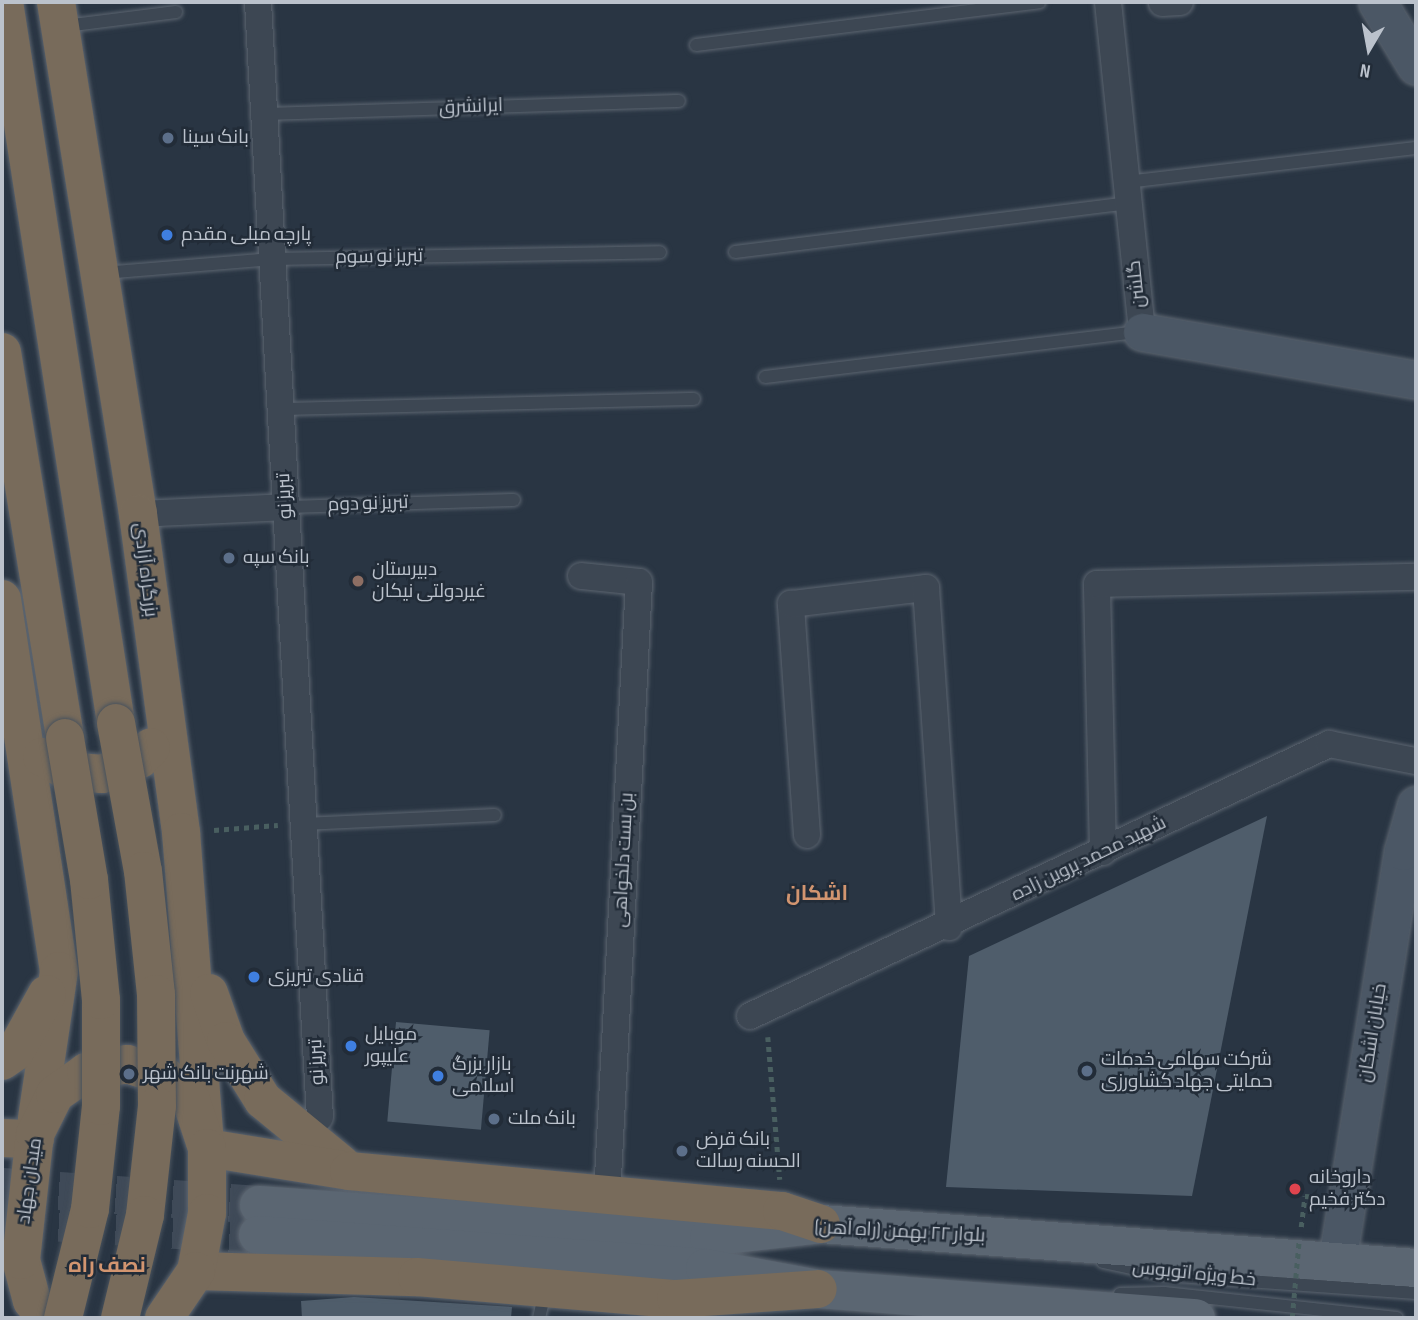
<!DOCTYPE html>
<html>
<head>
<meta charset="utf-8">
<style>
	body { margin:0 }
	#map { position:relative; width:1418px; height:1320px; overflow:hidden; background:#293543; font-family:"Sofia Sans Condensed",Cairo,sans-serif }
	div>[style] { position:absolute }
	[style*='--x'] { left:calc(var(--x)*1px); top:calc(var(--y)*1px); width:calc(var(--w)*1px); rotate:calc(var(--a)*1deg) }
	.building>* { inset:0; background:#4f5d6b; transform-origin:0 0 }
	.primary-tunnel>* { height:38px; margin-top:-19px; transform-origin:0; background:repeating-linear-gradient(90deg,#3f4a58 0 38px,transparent 0 57px) }
	.path>* { height:4.5px; margin-top:-2.25px; transform-origin:0; background:repeating-linear-gradient(90deg,#495f60 0 5px,transparent 0 10px) }
	.roads { filter:drop-shadow(0 0 2px #5c6570) drop-shadow(0 0 2px #5c6570) }
	.lane>* { height:12px; margin:-6px; padding:0 6px; transform-origin:6px; border-radius:6px; background:#3d4753 }
	.street>* { height:26px; margin:-13px; padding:0 13px; transform-origin:13px; border-radius:13px; background:#3d4753 }
	.secondary>* { height:37px; margin:-18.5px; padding:0 18.5px; transform-origin:18.5px; border-radius:18.5px; background:#4b5765 }
	.primary>* { height:38px; margin:-19px; padding:0 19px; transform-origin:19px; border-radius:19px; background:#5b6672 }
	.highway>* { height:38px; margin:-19px; padding:0 19px; transform-origin:19px; border-radius:19px; background:#786b5b }
	.path-bridge>* { height:4.5px; margin-top:-2.25px; transform-origin:0; background:repeating-linear-gradient(90deg,#495f60 0 5px,transparent 0 10px) }
	.bridges { filter:drop-shadow(0 0 2px #48525d) drop-shadow(0 0 2px #48525d) }
	.highway-bridge>* { height:38px; margin:-19px; padding:0 19px; transform-origin:19px; border-radius:19px; background:#786b5b }
	.dots>* { width:19px; height:19px; translate:-50% -50%; box-sizing:border-box; border:4px solid #222c38; border-radius:50% }
	span { translate:-50% -50%; white-space:nowrap; text-align:center; line-height:1.15; -webkit-text-stroke:5px #222c38; paint-order:stroke }
	.street-label { font-size:19px; color:#bbc2cc }
	.poi-label { font-size:19px; color:#bbc2cc }
	.left { translate:0 -50%; text-align:left }
	.neighbourhood-label { font-size:21px; color:#d29570; font-weight:700 }
	.frame { position:absolute; inset:0; border:4px solid #bbc2cc; pointer-events:none }
	.north { position:absolute; left:1334px; top:14px; width:70px; height:70px; -webkit-text-stroke:5px #222c38; paint-order:stroke; rotate:190deg; font-size:19px; font-weight:700; line-height:28px; text-align:center; color:#bbc2cc }
	.north::after { content:''; display:block; margin:auto; width:24px; height:32px; background:#bbc2cc; clip-path:polygon(50% 0,100% 100%,50% 72%,0 100%) }
</style>
</head>
<body>
<div id="map">
	<div class="building">
		<i style="clip-path:polygon(1267px 816px,1192px 1196px,946px 1187px,969px 956px)"></i>
		<i style="left:396px;top:1022px;width:94px;height:100px;rotate:5deg"></i>
		<i style="clip-path:polygon(354px 1297px,512px 1307px,511px 1318px,302px 1318px,301px 1301px)"></i>
	</div>
	<div class="primary-tunnel">
		<i style="--x:2;--y:1187;--w:258;--a:4"></i>
		<i style="--x:2;--y:1219;--w:256;--a:3.6"></i>
	</div>
	<div class="path">
		<i style="--x:214;--y:830;--w:64;--a:-4.5"></i>
		<i style="--x:768;--y:1037;--w:143;--a:85.2"></i>
		<i style="--x:1301;--y:1227;--w:31;--a:-83"></i>
		<i style="--x:1305;--y:1196;--w:13;--a:4"></i>
	</div>
	<div class="roads">
		<div class="lane">
			<i style="--x:65;--y:26;--w:112;--a:-7.2"></i>
			<i style="--x:696;--y:45;--w:346;--a:-7.1"></i>
			<i style="--x:264;--y:114;--w:415;--a:-1.8"></i>
			<i style="--x:1126;--y:182;--w:292;--a:-6.7"></i>
			<i style="--x:735;--y:252;--w:397;--a:-7.1"></i>
			<i style="--x:103;--y:273;--w:170;--a:-4.7"></i>
			<i style="--x:272;--y:259;--w:388;--a:-1"></i>
			<i style="--x:765;--y:377;--w:376;--a:-6.9"></i>
			<i style="--x:280;--y:409;--w:414;--a:-1.4"></i>
			<i style="--x:286;--y:507;--w:228;--a:-1.8"></i>
			<i style="--x:304;--y:824;--w:191;--a:-2.7"></i>
			<i style="--x:1103;--y:1262;--w:62;--a:12"></i>
			<i style="--x:1164;--y:1275;--w:253;--a:4.1"></i>
			<i style="--x:1120;--y:1294;--w:44;--a:-1.3"></i>
			<i style="--x:1164;--y:1293;--w:234;--a:6.1"></i>
			<i style="--x:539;--y:1318;--w:27;--a:-77"></i>
		</div>
		<div class="street">
			<i style="--x:258;--y:2;--w:1117;--a:86.82"></i>
			<i style="--x:1108;--y:2;--w:332;--a:84.1"></i>
			<i style="--x:1162;--y:3;--w:18;--a:-3"></i>
			<i style="--x:138;--y:514;--w:148;--a:-2.7"></i>
			<i style="--x:581;--y:576;--w:58;--a:5.9"></i>
			<i style="--x:639;--y:582;--w:615;--a:92.98"></i>
			<i style="--x:807;--y:835;--w:232;--a:-94"></i>
			<i style="--x:791;--y:604;--w:136;--a:-6.8"></i>
			<i style="--x:926;--y:588;--w:340;--a:86.1"></i>
			<i style="--x:1103;--y:852;--w:268;--a:-91.3"></i>
			<i style="--x:1097;--y:584;--w:319;--a:-1.3"></i>
			<i style="--x:750;--y:1016;--w:640;--a:-25.16"></i>
			<i style="--x:1329;--y:744;--w:89;--a:11.1"></i>
		</div>
		<div class="secondary">
			<i style="--x:1377;--y:2;--w:75;--a:58.6"></i>
			<i style="--x:1142;--y:332;--w:278;--a:9.9"></i>
			<i style="--x:1337;--y:1262;--w:416;--a:-80.9"></i>
			<i style="--x:1403;--y:851;--w:48;--a:-74.2"></i>
		</div>
		<div class="primary">
			<i style="--x:259;--y:1205;--w:451;--a:4.1"></i>
			<i style="--x:709;--y:1237;--w:113;--a:-6.6"></i>
			<i style="--x:821;--y:1224;--w:597;--a:4.23"></i>
			<i style="--x:258;--y:1235;--w:448;--a:4.2"></i>
			<i style="--x:705;--y:1268;--w:115;--a:10.5"></i>
			<i style="--x:818;--y:1289;--w:379;--a:4.4"></i>
		</div>
		<div class="highway">
			<i style="--x:4;--y:2;--w:730;--a:81.17"></i>
			<i style="--x:56;--y:2;--w:519;--a:80.9"></i>
			<i style="--x:138;--y:514;--w:321;--a:82.3"></i>
			<i style="--x:181;--y:832;--w:310;--a:85.6"></i>
			<i style="--x:2;--y:352;--w:391;--a:80.7"></i>
			<i style="--x:2;--y:599;--w:376;--a:81.3"></i>
			<i style="--x:59;--y:971;--w:150;--a:98.5"></i>
			<i style="--x:42;--y:757;--w:29;--a:29"></i>
			<i style="--x:67;--y:771;--w:35;--a:5"></i>
			<i style="--x:102;--y:774;--w:41;--a:-21.5"></i>
			<i style="--x:140;--y:759;--w:16;--a:-47"></i>
			<i style="--x:209;--y:993;--w:51;--a:70.5"></i>
			<i style="--x:226;--y:1041;--w:70;--a:57.9"></i>
			<i style="--x:263;--y:1100;--w:102;--a:39.4"></i>
			<i style="--x:2;--y:1061;--w:16;--a:-35"></i>
			<i style="--x:15;--y:1052;--w:66;--a:-61.1"></i>
			<i style="--x:2;--y:1138;--w:33;--a:2"></i>
			<i style="--x:207;--y:1148;--w:144;--a:9.2"></i>
			<i style="--x:349;--y:1171;--w:435;--a:5.3"></i>
			<i style="--x:782;--y:1211;--w:41;--a:18.4"></i>
			<i style="--x:196;--y:1271;--w:221;--a:1.6"></i>
			<i style="--x:417;--y:1277;--w:260;--a:4.9"></i>
			<i style="--x:676;--y:1299;--w:142;--a:-4"></i>
			<i style="--x:46;--y:1318;--w:22;--a:-129"></i>
			<i style="--x:32;--y:1301;--w:42;--a:-105"></i>
			<i style="--x:21;--y:1260;--w:127;--a:-83.7"></i>
			<i style="--x:35;--y:1134;--w:45;--a:-63.4"></i>
			<i style="--x:55;--y:1094;--w:38;--a:-35"></i>
			<i style="--x:86;--y:1072;--w:42;--a:-11"></i>
			<i style="--x:127;--y:1064;--w:40;--a:18"></i>
			<i style="--x:165;--y:1076;--w:35;--a:43"></i>
			<i style="--x:191;--y:1100;--w:51;--a:71.6"></i>
			<i style="--x:207;--y:1148;--w:65;--a:90"></i>
			<i style="--x:207;--y:1213;--w:59;--a:100.7"></i>
			<i style="--x:196;--y:1271;--w:57;--a:124.2"></i>
		</div>
	</div>
	<div class="path-bridge">
		<i style="--x:1292;--y:1318;--w:79;--a:-84.9"></i>
	</div>
	<div class="bridges">
		<div class="highway-bridge">
			<i style="--x:116;--y:723;--w:150;--a:79.7"></i>
			<i style="--x:143;--y:871;--w:124;--a:84"></i>
			<i style="--x:156;--y:994;--w:112;--a:89.5"></i>
			<i style="--x:157;--y:1106;--w:110;--a:96.3"></i>
			<i style="--x:145;--y:1215;--w:106;--a:103.6"></i>
			<i style="--x:63;--y:1318;--w:112;--a:-76.1"></i>
			<i style="--x:90;--y:1209;--w:104;--a:-83.9"></i>
			<i style="--x:101;--y:1106;--w:106;--a:-90"></i>
			<i style="--x:101;--y:1000;--w:121;--a:-95.7"></i>
			<i style="--x:89;--y:880;--w:144;--a:-99.6"></i>
		</div>
	</div>
	<div class="dots">
		<i style="left:168px;top:138px;background:#5c6f8a"></i>
		<i style="left:167px;top:235px;background:#3f7fe0"></i>
		<i style="left:229px;top:558px;background:#5c6f8a"></i>
		<i style="left:358px;top:581px;background:#8d6e63"></i>
		<i style="left:254px;top:977px;background:#3f7fe0"></i>
		<i style="left:351px;top:1046px;background:#3f7fe0"></i>
		<i style="left:1087px;top:1071px;background:#5c6f8a"></i>
		<i style="left:129px;top:1074px;background:#5c6f8a"></i>
		<i style="left:438px;top:1076px;background:#3f7fe0"></i>
		<i style="left:494px;top:1119px;background:#5c6f8a"></i>
		<i style="left:682px;top:1151px;background:#5c6f8a"></i>
		<i style="left:1295px;top:1189px;background:#e0444e"></i>
	</div>
	<div class="street-label">
		<span style="left:471px;top:107px;rotate:-2deg">ایرانشرق</span>
		<span style="left:379px;top:257px;rotate:-1deg">تبریز نو سوم</span>
		<span style="left:1137px;top:284px;rotate:-96deg">گلشن</span>
		<span style="left:285px;top:496px;rotate:-93deg">تبریز نو</span>
		<span style="left:368px;top:504px;rotate:-2deg">تبریز نو دوم</span>
		<span style="left:145px;top:570px;rotate:83deg">بزرگراه آزادی</span>
		<span style="left:1089px;top:859px;rotate:-26deg">شهید محمد پروین زاده</span>
		<span style="left:624px;top:860px;rotate:-87deg">بن بست دلخواهی</span>
		<span style="left:1373px;top:1033px;rotate:-81deg">خیابان اشکان</span>
		<span style="left:317px;top:1062px;rotate:-93deg">تبریز نو</span>
		<span style="left:30px;top:1181px;rotate:-82deg">میدان جهاد</span>
		<span style="left:900px;top:1232px;rotate:3deg">بلوار ۲۲ بهمن (راه آهن)</span>
		<span style="left:1194px;top:1274px;rotate:6deg">خط ویژه اتوبوس</span>
	</div>
	<div class="poi-label">
		<span class="left" style="left:182px;top:138px">بانک سینا</span>
		<span class="left" style="left:181px;top:235px">پارچه مبلی مقدم</span>
		<span class="left" style="left:243px;top:558px">بانک سپه</span>
		<span class="left" style="left:372px;top:581px">دبیرستان<br>غیردولتی نیکان</span>
		<span class="left" style="left:268px;top:977px">قنادی تبریزی</span>
		<span class="left" style="left:365px;top:1046px">موبایل<br>علیپور</span>
		<span class="left" style="left:1101px;top:1071px">شرکت سهامی خدمات<br>حمایتی جهاد کشاورزی</span>
		<span class="left" style="left:452px;top:1076px">بازار بزرگ<br>اسلامی</span>
		<span class="left" style="left:143px;top:1074px">شهرنت بانک شهر</span>
		<span class="left" style="left:508px;top:1119px">بانک ملت</span>
		<span class="left" style="left:696px;top:1151px">بانک قرض<br>الحسنه رسالت</span>
		<span class="left" style="left:1309px;top:1189px">داروخانه<br>دکتر فخیم</span>
	</div>
	<div class="neighbourhood-label">
		<span style="left:817px;top:894px">اشکان</span>
		<span style="left:107px;top:1266px">نصف راه</span>
	</div>
	<div class="frame"></div>
	<div class="north">N</div>
</div>
</body>
</html>
